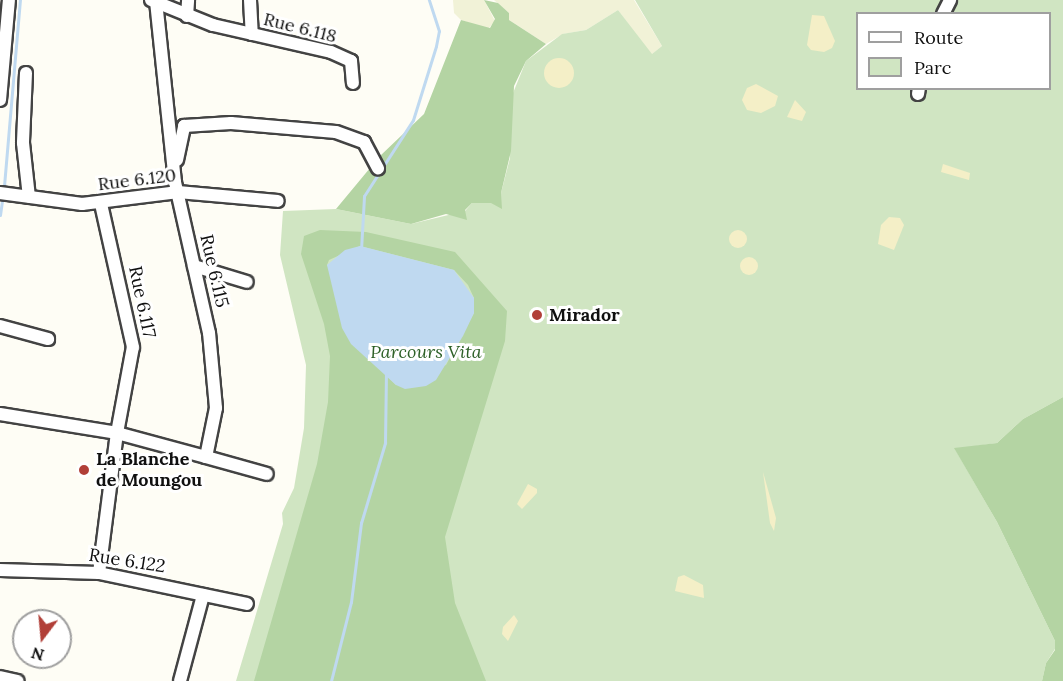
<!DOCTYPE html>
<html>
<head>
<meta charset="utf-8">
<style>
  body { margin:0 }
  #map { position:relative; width:1063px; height:681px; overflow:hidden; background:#fefdf5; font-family:Lora,serif }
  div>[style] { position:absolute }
  .farmland>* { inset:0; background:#f1f2d7 }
  .green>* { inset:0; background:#d0e5c2 }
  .forest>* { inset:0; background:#b4d4a3 }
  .sand>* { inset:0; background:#f4efc7 }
  .round { border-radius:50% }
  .water>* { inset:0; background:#bfd9f0 }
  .stream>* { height:3px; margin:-1.5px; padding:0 1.5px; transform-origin:1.5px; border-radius:1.5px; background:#bfd9f0 }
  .roads { filter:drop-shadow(2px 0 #434343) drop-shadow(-2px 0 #434343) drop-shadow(0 2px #434343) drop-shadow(0 -2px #434343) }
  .minor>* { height:12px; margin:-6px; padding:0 6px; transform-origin:6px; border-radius:6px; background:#fff }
  .dots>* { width:16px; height:16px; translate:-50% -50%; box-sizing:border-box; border:3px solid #fff; border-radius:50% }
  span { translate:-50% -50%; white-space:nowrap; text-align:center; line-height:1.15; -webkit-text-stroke:6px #fff; paint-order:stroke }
  .street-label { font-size:18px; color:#101010 }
  .poi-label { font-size:18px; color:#101010; font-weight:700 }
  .left { translate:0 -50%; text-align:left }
  .park-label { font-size:18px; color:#2e6128; font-style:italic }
  .legend { position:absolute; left:856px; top:12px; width:195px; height:78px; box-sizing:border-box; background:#fff; border:2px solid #9f9f9f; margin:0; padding:8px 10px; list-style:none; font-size:18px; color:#101010 }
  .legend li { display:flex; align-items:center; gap:12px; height:30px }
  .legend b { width:30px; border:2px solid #9f9f9f }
  .north { position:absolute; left:12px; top:609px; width:60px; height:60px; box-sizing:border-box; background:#fff; border:2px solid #9f9f9f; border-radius:50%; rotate:196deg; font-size:16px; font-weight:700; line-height:24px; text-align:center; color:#101010 }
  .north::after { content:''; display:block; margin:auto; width:21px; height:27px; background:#b13f38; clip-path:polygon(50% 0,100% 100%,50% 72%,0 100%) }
</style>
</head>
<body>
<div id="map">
  <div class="farmland">
    <i style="clip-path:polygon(453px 0,484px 0,495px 21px,488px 29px,461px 20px,454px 13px)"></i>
    <i style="clip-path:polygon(494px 0,634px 0,662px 46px,651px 55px,618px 10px,586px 30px,563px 34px,546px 44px,509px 20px,509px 13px)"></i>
  </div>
  <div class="green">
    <i style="clip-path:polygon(evenodd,635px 0,1063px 0,1063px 397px,1023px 419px,997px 443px,955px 449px,997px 522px,1055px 641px,1055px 649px,1046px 663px,1042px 681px,236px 681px,283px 524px,282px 513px,294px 488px,304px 428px,306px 365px,280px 255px,283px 211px,336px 209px,411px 224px,465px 211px,472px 203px,491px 203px,501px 193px,510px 158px,511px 98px,526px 61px,562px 34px,586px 30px,618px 10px,652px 54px,662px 46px,635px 0,858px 14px,1050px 14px,1050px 88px,858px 88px,858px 14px)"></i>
  </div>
  <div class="forest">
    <i style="clip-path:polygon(484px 0,498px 3px,509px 13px,509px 20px,546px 44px,526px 61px,514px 86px,511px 151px,501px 193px,502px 209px,491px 203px,472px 203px,465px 210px,467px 220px,446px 214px,411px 224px,336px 209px,380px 156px,424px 114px,461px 20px,490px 28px,495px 19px)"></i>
    <i style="clip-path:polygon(evenodd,320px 230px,366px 232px,455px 252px,507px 311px,505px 341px,445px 537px,455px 603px,486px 681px,254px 681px,317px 464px,328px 402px,330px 356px,324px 324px,301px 254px,304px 236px,320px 230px,360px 246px,454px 270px,468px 285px,474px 298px,474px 313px,446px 365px,396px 385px,386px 375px,327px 265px,329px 260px,360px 246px)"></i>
    <i style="clip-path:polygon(1063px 397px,1063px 681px,1042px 681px,1046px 663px,1055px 650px,1055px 641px,997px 522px,954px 448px,997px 443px,1023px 419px)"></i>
  </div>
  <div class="sand">
    <i style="clip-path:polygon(812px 15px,824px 16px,835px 41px,832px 48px,824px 52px,811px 50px,807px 45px)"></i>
    <i class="round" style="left:544px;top:58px;width:30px;height:30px"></i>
    <i style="clip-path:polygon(756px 84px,778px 96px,775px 106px,761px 113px,747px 110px,742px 100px,747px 88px)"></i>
    <i style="clip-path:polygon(795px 100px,806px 112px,802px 121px,787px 117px)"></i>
    <i style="clip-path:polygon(943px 164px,970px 173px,969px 180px,941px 172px)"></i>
    <i style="clip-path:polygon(889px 217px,900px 218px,904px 225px,894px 250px,878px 244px,881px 225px)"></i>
    <i class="round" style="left:729px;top:230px;width:18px;height:18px"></i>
    <i class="round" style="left:740px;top:257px;width:18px;height:18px"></i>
    <i style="clip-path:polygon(763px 472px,776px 518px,774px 531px,770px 523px)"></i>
    <i style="clip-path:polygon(528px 484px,537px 489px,537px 493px,522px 509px,517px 504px)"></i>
    <i style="clip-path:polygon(684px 575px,703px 585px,704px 598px,675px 591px,678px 577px)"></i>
    <i style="clip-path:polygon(514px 615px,518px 621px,508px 641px,502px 634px,503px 627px)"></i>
  </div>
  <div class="water">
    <i style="clip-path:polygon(360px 246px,454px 270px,474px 298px,474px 313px,463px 336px,436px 380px,426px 386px,405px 389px,396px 385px,351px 344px,342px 328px,327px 265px,345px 250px)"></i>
  </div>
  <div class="stream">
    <i style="left:4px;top:186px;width:187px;rotate:-85.1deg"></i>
    <i style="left:0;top:215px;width:14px;rotate:-82deg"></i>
    <i style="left:361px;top:250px;width:54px;rotate:-86.8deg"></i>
    <i style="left:364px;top:196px;width:90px;rotate:-57.2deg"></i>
    <i style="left:413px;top:120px;width:77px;rotate:-72.7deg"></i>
    <i style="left:436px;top:46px;width:15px;rotate:-79deg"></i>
    <i style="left:439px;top:31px;width:33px;rotate:-108deg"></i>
    <i style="left:331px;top:681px;width:81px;rotate:-75.8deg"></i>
    <i style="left:351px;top:602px;width:80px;rotate:-82.8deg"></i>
    <i style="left:361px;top:523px;width:84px;rotate:-73.3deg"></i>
    <i style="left:385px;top:443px;width:72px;rotate:-89.2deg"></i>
  </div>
  <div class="roads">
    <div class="minor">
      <i style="left:151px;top:0;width:67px;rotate:22deg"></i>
      <i style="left:213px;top:25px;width:121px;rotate:12.9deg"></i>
      <i style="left:331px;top:52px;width:22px;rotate:24deg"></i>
      <i style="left:351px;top:61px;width:22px;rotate:85deg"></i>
      <i style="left:250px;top:0;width:34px;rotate:87deg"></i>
      <i style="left:943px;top:14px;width:16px;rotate:-63deg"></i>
      <i style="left:187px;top:16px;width:16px;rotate:-86deg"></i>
      <i style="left:26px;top:73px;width:70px;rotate:92.5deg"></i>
      <i style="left:23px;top:143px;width:54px;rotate:83.7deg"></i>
      <i style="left:918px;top:94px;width:6px;rotate:-81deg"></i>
      <i style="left:0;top:100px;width:100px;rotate:-84.9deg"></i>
      <i style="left:177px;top:160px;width:35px;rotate:-78deg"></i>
      <i style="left:184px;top:126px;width:47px;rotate:-3.7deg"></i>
      <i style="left:231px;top:123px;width:105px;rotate:4.9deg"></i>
      <i style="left:336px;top:132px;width:30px;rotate:20deg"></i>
      <i style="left:364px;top:142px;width:30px;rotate:62deg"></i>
      <i style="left:0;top:193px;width:83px;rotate:7.6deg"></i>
      <i style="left:82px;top:204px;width:97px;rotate:-7.1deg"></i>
      <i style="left:178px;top:192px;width:100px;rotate:5.1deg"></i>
      <i style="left:194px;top:266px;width:55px;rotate:16.8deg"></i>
      <i style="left:0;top:326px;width:50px;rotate:15.2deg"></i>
      <i style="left:0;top:414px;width:119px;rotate:9.2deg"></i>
      <i style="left:117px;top:433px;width:87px;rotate:-79.5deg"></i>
      <i style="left:133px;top:347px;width:147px;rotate:-102.6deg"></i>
      <i style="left:206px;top:457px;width:63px;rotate:15.6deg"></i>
      <i style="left:0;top:570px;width:99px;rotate:1.7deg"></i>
      <i style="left:99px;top:573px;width:151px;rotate:11.8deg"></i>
      <i style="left:99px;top:573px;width:141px;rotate:-82.7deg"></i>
      <i style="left:117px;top:433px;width:92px;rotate:15.1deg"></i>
      <i style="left:206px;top:457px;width:50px;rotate:-78.5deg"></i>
      <i style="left:216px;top:408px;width:75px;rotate:-95.3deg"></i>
      <i style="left:209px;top:333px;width:155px;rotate:-102.7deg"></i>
      <i style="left:175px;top:182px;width:181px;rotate:-96deg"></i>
      <i style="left:0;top:677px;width:18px;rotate:13deg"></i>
      <i style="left:180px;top:681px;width:89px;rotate:-75deg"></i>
    </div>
  </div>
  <div class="dots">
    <i style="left:537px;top:315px;background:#b13f38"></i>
    <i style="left:84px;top:470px;background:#b13f38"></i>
  </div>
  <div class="street-label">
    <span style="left:300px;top:28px;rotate:14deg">Rue 6.118</span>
    <span style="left:137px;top:180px;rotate:-7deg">Rue 6.120</span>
    <span style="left:214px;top:271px;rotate:77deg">Rue 6.115</span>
    <span style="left:142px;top:302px;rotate:78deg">Rue 6.117</span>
    <span style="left:127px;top:561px;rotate:9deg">Rue 6.122</span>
  </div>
  <div class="poi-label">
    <span class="left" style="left:549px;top:315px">Mirador</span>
    <span class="left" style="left:96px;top:470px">La Blanche<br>de Moungou</span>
  </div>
  <div class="park-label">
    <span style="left:426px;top:352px">Parcours Vita</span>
  </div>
  <ul class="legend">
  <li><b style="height:8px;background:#fff"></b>Route</li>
  <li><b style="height:16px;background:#d0e5c2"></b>Parc</li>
  </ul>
  <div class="north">N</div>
</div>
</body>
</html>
